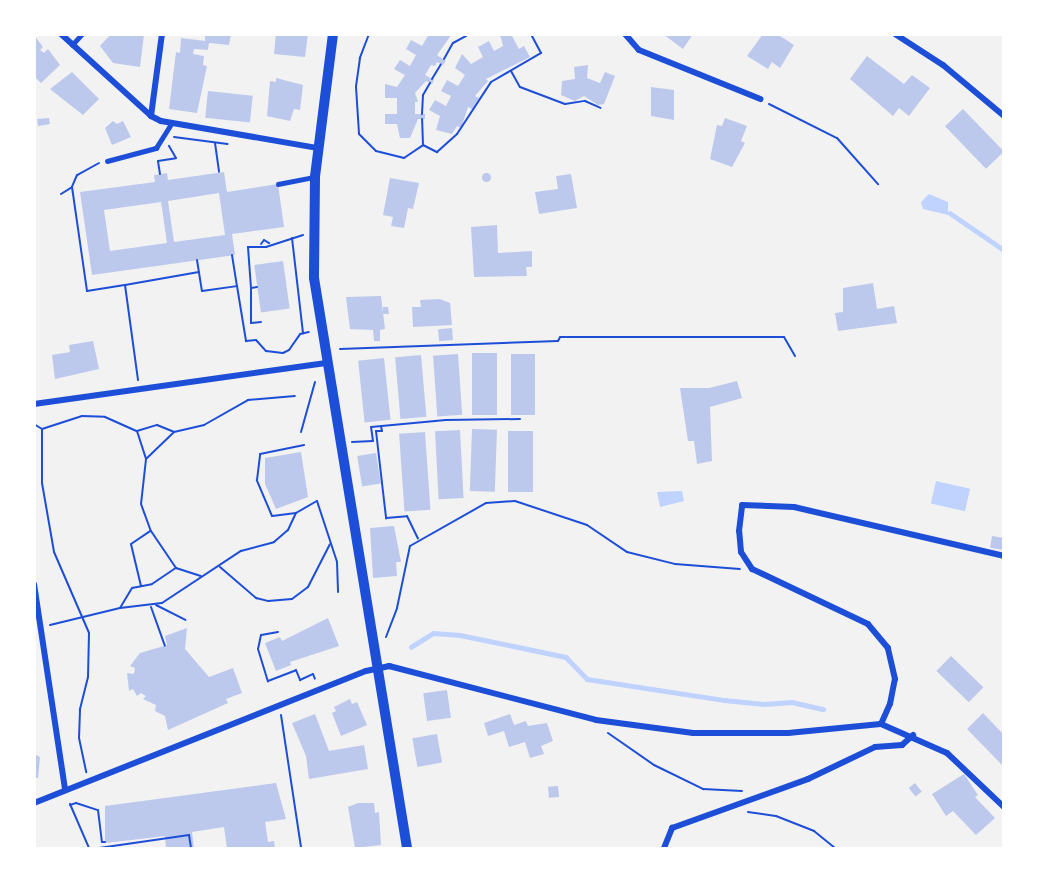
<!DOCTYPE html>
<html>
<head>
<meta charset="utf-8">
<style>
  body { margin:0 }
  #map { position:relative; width:1038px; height:883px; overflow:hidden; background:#f2f2f2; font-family:Bitter,serif }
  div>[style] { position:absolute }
  .water>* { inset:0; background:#bfd3fe; transform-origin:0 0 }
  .stream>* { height:4.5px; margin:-2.25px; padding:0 2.25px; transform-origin:2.25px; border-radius:2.25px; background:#bfd3fe }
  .building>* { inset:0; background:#bdc9ec; transform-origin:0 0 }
  .round { border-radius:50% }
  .path>* { height:2px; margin:-1px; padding:0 1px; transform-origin:1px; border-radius:1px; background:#1d4ed8 }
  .service>* { height:4.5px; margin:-2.25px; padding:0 2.25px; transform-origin:2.25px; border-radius:2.25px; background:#1d4ed8 }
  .minor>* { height:6px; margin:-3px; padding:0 3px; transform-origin:3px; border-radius:3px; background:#1d4ed8 }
  .tertiary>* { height:10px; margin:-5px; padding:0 5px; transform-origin:5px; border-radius:5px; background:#1d4ed8 }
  span { translate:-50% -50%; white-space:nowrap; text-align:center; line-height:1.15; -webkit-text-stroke:6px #fff; paint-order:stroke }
  .frame { position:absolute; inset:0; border:36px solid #fff; pointer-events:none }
</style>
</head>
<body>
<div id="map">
  <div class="water">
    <i style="clip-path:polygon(929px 194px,948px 202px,948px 215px,923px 209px,921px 202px)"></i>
    <i style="left:936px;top:481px;width:35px;height:23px;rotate:13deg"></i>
    <i style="clip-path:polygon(682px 491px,684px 501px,660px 507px,657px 492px)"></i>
  </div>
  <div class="stream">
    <i style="left:950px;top:213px;width:65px;rotate:34.4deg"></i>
    <i style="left:411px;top:647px;width:26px;rotate:-32deg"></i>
    <i style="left:433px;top:633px;width:27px;rotate:4deg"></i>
    <i style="left:460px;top:635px;width:108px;rotate:11.7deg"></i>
    <i style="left:566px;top:657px;width:30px;rotate:46deg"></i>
    <i style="left:587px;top:679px;width:139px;rotate:8.7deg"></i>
    <i style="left:724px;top:700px;width:40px;rotate:5.7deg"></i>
    <i style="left:764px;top:704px;width:28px;rotate:-4deg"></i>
    <i style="left:792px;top:702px;width:32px;rotate:13deg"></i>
  </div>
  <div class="building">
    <i style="clip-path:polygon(111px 34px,144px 34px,140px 67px,113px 63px,100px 46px)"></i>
    <i style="clip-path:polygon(205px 34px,231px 34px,229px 45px,209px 43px,208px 50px,194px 49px,193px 54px,204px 56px,203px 65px,207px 66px,197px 113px,169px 109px,176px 52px,180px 53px,181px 38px,205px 41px)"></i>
    <i style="clip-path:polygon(276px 34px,308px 34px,305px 57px,274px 54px)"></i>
    <i style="clip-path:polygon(429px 34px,452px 34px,437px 55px,446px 61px,443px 65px,437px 62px,435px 66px,431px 65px,425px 75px,434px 80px,432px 84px,426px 81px,415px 93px,418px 102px,415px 102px,415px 114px,425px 114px,425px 119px,418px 119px,410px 138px,400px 138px,397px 124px,385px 124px,385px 114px,397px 114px,397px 98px,385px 98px,385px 84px,397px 87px,405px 75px,394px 69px,400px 60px,410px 66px,416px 55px,406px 49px,411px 40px,422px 46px)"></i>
    <i style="clip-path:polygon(500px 34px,511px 34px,519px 49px,524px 46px,530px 57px,486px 79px,488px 81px,475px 96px,479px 98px,472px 109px,468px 107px,461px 128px,457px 126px,452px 134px,436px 130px,440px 116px,429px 110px,435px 100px,446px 106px,451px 96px,441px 91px,447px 80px,458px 86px,465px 75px,455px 68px,462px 54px,471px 64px,483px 57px,478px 47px,489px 41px,494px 51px,503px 46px)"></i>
    <i style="clip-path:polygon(663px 34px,693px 34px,683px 49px)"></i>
    <i style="clip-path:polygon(763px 34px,777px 34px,794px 45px,780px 68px,772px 62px,768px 69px,747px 56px)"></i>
    <i style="clip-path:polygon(34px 35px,43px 47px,40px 50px,44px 53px,48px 49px,60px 65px,41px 83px,34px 76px)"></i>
    <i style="clip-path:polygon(867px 56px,904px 84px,912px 75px,930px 88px,909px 116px,899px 108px,893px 116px,850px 79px)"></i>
    <i style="clip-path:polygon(588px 65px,587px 78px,600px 83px,605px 72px,615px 76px,604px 104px,598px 105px,584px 96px,575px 101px,561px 95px,562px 81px,575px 79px,574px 67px)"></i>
    <i style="clip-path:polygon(72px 72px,99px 99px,83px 115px,50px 89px)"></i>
    <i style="clip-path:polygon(276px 78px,303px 85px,300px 110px,294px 109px,290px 121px,267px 116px,270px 81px,276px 82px)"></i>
    <i style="clip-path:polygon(651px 87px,674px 90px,674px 120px,651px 116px)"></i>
    <i style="left:208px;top:91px;width:45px;height:27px;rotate:6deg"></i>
    <i style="left:963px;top:109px;width:59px;height:25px;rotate:46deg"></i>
    <i style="clip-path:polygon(49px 118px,50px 124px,38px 126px,37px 119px)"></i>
    <i style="clip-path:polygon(725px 118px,747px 126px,741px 141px,745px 143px,732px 167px,710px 159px,717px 125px,722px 126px)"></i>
    <i style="clip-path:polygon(113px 121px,117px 124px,123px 121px,131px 137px,112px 145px,105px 128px)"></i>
    <i style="clip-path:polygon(evenodd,224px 172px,227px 192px,278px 184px,284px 227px,232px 234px,235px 255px,92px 275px,80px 192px,155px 182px,154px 175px,167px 173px,168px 180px,224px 172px,219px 193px,225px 235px,174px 242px,168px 201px,219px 193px,224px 172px,161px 202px,167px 243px,110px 251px,104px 210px,161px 202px)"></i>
    <i class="round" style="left:481.5px;top:172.5px;width:9px;height:9px"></i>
    <i style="clip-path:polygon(571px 174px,577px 208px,539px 214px,535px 192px,558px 189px,556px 176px)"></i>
    <i style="clip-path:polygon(390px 178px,419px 183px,413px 209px,408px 208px,404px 228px,391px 226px,393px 217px,383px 215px)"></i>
    <i style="clip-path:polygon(497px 225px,498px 253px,532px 251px,532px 267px,526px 267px,527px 276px,474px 277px,471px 227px)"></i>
    <i style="left:283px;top:261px;width:48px;height:29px;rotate:82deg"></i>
    <i style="clip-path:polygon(873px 283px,877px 309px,894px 306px,897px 323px,838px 331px,835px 313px,843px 312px,843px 288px)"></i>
    <i style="clip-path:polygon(381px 296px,385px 329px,380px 330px,380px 341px,374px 341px,373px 330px,350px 329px,346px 297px)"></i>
    <i style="clip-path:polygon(440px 299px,450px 303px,452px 325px,413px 327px,412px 307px,421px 307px,420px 300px)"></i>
    <i style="clip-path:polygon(383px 307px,388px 307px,389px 314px,383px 314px)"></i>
    <i style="left:452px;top:328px;width:12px;height:14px;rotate:85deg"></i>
    <i style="clip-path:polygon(93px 341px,99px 369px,55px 379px,52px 355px,70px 352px,69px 345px)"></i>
    <i style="left:472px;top:353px;width:25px;height:62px"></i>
    <i style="left:458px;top:354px;width:61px;height:25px;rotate:86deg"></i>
    <i style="left:511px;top:354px;width:24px;height:61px"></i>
    <i style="left:421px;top:355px;width:62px;height:26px;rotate:85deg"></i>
    <i style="left:384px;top:358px;width:62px;height:26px;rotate:84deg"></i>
    <i style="clip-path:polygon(737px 381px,742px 398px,710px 407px,712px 461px,697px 464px,694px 441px,688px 441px,680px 388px,709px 388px)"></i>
    <i style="left:472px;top:429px;width:25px;height:62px;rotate:2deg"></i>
    <i style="left:460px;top:430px;width:68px;height:25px;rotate:87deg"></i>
    <i style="left:508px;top:431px;width:25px;height:61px"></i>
    <i style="left:425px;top:432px;width:78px;height:26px;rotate:86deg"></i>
    <i style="clip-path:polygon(301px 452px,308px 497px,276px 509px,265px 484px,265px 458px)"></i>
    <i style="left:376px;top:453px;width:31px;height:19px;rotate:81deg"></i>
    <i style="clip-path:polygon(394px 526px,401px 562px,396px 562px,397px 576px,373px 578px,370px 528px)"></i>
    <i style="left:992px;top:536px;width:12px;height:12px;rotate:9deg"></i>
    <i style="clip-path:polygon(328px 618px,339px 646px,290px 662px,291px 665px,276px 671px,265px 643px,280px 637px,282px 641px)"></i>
    <i style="clip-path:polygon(187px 628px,185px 649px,209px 677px,233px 668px,242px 693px,226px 699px,228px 703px,168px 730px,165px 716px,155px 711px,156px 705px,143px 699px,146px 696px,141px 693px,137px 696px,133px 689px,129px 691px,127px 673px,134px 674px,135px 668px,130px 666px,140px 653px,167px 645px,165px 636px)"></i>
    <i style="left:951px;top:656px;width:45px;height:21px;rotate:44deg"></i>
    <i style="left:447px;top:690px;width:28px;height:24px;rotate:82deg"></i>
    <i style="clip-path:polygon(350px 699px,352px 704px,357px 702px,367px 725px,341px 736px,332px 713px,336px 711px,334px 707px)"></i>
    <i style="clip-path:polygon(983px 713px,1004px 735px,1004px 767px,967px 729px)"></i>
    <i style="clip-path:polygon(315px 714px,329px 751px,364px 745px,368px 769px,309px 779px,306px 756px,292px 723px)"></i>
    <i style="clip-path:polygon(510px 714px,514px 725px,526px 721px,528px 726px,547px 723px,553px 741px,541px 746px,544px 754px,530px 758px,525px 742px,509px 747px,504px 731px,488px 736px,484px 723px)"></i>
    <i style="left:437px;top:734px;width:29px;height:25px;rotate:80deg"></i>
    <i style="clip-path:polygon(34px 754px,40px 757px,38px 778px,34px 778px)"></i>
    <i style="clip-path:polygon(964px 774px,978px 795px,975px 797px,995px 818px,976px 835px,953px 811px,946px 816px,932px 794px)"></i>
    <i style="clip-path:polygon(276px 783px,286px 819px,265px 822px,268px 842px,274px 841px,275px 848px,227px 848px,224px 827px,192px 832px,194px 848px,166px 848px,165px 836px,106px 843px,105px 840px,105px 806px)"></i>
    <i style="left:915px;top:783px;width:11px;height:8px;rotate:52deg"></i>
    <i style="left:558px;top:786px;width:11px;height:10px;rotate:85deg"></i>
    <i style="clip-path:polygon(358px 803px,374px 803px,375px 813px,379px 812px,381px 845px,355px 848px,348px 807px)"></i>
  </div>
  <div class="path">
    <i style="left:369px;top:34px;width:26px;rotate:111deg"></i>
    <i style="left:360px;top:58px;width:29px;rotate:98deg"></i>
    <i style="left:356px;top:87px;width:47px;rotate:86.3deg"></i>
    <i style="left:359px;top:134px;width:24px;rotate:45deg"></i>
    <i style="left:376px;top:151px;width:29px;rotate:14deg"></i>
    <i style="left:404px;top:158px;width:23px;rotate:-34deg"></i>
    <i style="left:423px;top:145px;width:26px;rotate:-92deg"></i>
    <i style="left:444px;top:59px;width:18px;rotate:-61deg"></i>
    <i style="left:453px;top:43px;width:15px;rotate:-28deg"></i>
    <i style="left:511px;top:71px;width:18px;rotate:61deg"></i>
    <i style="left:520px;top:87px;width:48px;rotate:20.7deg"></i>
    <i style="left:565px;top:104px;width:20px;rotate:-9deg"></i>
    <i style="left:585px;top:101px;width:17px;rotate:24deg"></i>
    <i style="left:432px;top:79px;width:17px;rotate:-59deg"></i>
    <i style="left:769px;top:104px;width:76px;rotate:26.6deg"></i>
    <i style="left:837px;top:138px;width:62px;rotate:48.3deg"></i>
    <i style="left:422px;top:114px;width:19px;rotate:-87deg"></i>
    <i style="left:423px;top:95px;width:14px;rotate:-60deg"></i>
    <i style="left:174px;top:137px;width:54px;rotate:7.4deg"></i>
    <i style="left:215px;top:143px;width:29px;rotate:82deg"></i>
    <i style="left:423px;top:145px;width:16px;rotate:27deg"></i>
    <i style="left:437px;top:152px;width:27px;rotate:-42deg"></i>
    <i style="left:457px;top:134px;width:62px;rotate:-56.8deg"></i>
    <i style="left:491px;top:82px;width:58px;rotate:-30.1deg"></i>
    <i style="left:541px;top:53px;width:21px;rotate:-118deg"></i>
    <i style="left:99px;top:163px;width:25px;rotate:151deg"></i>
    <i style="left:77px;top:175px;width:13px;rotate:113deg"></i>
    <i style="left:72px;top:187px;width:105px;rotate:81.8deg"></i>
    <i style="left:87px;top:291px;width:38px;rotate:-9deg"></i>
    <i style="left:125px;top:285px;width:96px;rotate:82.2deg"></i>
    <i style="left:160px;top:174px;width:13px;rotate:-99deg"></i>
    <i style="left:158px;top:161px;width:18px;rotate:-9deg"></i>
    <i style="left:176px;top:158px;width:14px;rotate:-120deg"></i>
    <i style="left:61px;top:194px;width:13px;rotate:-32deg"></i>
    <i style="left:292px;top:238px;width:96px;rotate:83.4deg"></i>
    <i style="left:261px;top:244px;width:5px;rotate:-53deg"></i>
    <i style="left:264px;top:240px;width:6px;rotate:31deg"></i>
    <i style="left:232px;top:255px;width:31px;rotate:81deg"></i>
    <i style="left:197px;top:260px;width:31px;rotate:81deg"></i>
    <i style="left:202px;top:291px;width:35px;rotate:-8deg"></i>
    <i style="left:237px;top:286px;width:56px;rotate:80.7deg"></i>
    <i style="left:246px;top:341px;width:10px;rotate:-6deg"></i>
    <i style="left:256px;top:340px;width:15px;rotate:48deg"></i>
    <i style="left:266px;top:351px;width:17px;rotate:7deg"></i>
    <i style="left:283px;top:353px;width:7px;rotate:-27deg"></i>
    <i style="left:289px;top:350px;width:19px;rotate:-55deg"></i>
    <i style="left:300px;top:334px;width:9px;rotate:-13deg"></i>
    <i style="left:125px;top:285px;width:75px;rotate:-10deg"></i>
    <i style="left:257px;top:287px;width:6px;rotate:171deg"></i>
    <i style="left:251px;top:288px;width:41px;rotate:-94.2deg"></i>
    <i style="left:248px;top:247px;width:18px"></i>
    <i style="left:266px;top:247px;width:39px;rotate:-18deg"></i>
    <i style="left:251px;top:288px;width:35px;rotate:90deg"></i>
    <i style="left:251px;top:323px;width:10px;rotate:-6deg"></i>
    <i style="left:340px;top:349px;width:218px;rotate:-2.1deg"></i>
    <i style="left:558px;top:341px;width:4px;rotate:-63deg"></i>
    <i style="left:560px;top:337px;width:224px"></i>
    <i style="left:784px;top:337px;width:22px;rotate:60deg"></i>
    <i style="left:34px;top:424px;width:9px;rotate:32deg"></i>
    <i style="left:42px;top:429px;width:54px;rotate:90deg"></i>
    <i style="left:42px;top:483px;width:70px;rotate:80.1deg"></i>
    <i style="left:54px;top:552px;width:88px;rotate:66.6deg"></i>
    <i style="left:89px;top:633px;width:44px;rotate:91.3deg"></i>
    <i style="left:88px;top:677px;width:34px;rotate:104deg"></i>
    <i style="left:80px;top:710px;width:28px;rotate:92deg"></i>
    <i style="left:79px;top:738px;width:35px;rotate:78deg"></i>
    <i style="left:381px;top:426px;width:5px;rotate:79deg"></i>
    <i style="left:382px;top:431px;width:6px;rotate:180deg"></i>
    <i style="left:376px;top:431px;width:88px;rotate:83.4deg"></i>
    <i style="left:386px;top:518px;width:21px;rotate:-5deg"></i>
    <i style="left:407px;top:516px;width:25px;rotate:64deg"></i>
    <i style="left:42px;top:429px;width:42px;rotate:-18deg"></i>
    <i style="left:82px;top:416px;width:23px;rotate:2deg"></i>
    <i style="left:105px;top:417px;width:35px;rotate:24deg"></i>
    <i style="left:137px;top:431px;width:21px;rotate:-17deg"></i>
    <i style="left:157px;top:425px;width:18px;rotate:22deg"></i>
    <i style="left:137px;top:431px;width:29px;rotate:72deg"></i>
    <i style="left:146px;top:459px;width:45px;rotate:96.3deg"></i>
    <i style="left:141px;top:504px;width:29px;rotate:70deg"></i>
    <i style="left:151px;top:531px;width:45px;rotate:56deg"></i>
    <i style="left:176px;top:568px;width:26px;rotate:18deg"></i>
    <i style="left:301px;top:432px;width:52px;rotate:-74.4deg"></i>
    <i style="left:352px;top:442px;width:21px;rotate:-3deg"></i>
    <i style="left:373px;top:441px;width:14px;rotate:-98deg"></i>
    <i style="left:371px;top:427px;width:75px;rotate:-5.3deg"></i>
    <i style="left:446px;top:420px;width:74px;rotate:-0.8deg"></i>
    <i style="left:146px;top:459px;width:39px;rotate:-44deg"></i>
    <i style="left:174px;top:432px;width:31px;rotate:-13deg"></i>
    <i style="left:204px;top:425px;width:51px;rotate:-29.6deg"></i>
    <i style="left:248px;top:400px;width:47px;rotate:-4.9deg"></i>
    <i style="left:296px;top:513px;width:24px;rotate:173deg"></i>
    <i style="left:272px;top:516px;width:39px;rotate:-113deg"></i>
    <i style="left:257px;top:480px;width:26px;rotate:-83deg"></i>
    <i style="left:260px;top:454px;width:45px;rotate:-11.6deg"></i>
    <i style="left:220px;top:567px;width:48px;rotate:40.7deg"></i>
    <i style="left:256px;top:598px;width:12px;rotate:14deg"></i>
    <i style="left:268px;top:601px;width:24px;rotate:-5deg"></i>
    <i style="left:292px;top:599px;width:20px;rotate:-37deg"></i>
    <i style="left:308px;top:587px;width:48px;rotate:-62.9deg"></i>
    <i style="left:141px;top:586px;width:43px;rotate:-103.4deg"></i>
    <i style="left:131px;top:544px;width:23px;rotate:-34deg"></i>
    <i style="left:156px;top:605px;width:33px;rotate:27deg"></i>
    <i style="left:151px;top:607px;width:41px;rotate:70.3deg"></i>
    <i style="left:120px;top:608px;width:23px;rotate:-59deg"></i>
    <i style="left:132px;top:588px;width:20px;rotate:-11deg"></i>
    <i style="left:152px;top:584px;width:29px;rotate:-34deg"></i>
    <i style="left:50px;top:625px;width:72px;rotate:-13.7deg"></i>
    <i style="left:120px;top:608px;width:42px;rotate:-6.8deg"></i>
    <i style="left:162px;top:603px;width:95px;rotate:-33.4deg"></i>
    <i style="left:241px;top:551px;width:34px;rotate:-15deg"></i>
    <i style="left:274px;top:542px;width:18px;rotate:-41deg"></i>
    <i style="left:288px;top:530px;width:19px;rotate:-65deg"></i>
    <i style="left:296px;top:513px;width:24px;rotate:-30deg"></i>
    <i style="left:317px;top:501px;width:64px;rotate:71.8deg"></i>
    <i style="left:337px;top:562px;width:30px;rotate:88deg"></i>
    <i style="left:278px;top:632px;width:17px;rotate:170deg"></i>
    <i style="left:261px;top:635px;width:14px;rotate:102deg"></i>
    <i style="left:258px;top:649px;width:34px;rotate:73deg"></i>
    <i style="left:268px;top:681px;width:30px;rotate:-21deg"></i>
    <i style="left:296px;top:670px;width:11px;rotate:68deg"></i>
    <i style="left:300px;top:680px;width:14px;rotate:-25deg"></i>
    <i style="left:313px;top:674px;width:5px;rotate:68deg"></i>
    <i style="left:386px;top:637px;width:31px;rotate:-69deg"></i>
    <i style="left:397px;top:608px;width:63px;rotate:-78.2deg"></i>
    <i style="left:410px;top:546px;width:87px;rotate:-29.5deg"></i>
    <i style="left:486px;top:503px;width:29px;rotate:-4deg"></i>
    <i style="left:515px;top:501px;width:76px;rotate:18.4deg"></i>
    <i style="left:587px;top:525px;width:48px;rotate:34deg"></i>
    <i style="left:627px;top:552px;width:49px;rotate:14deg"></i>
    <i style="left:675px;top:564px;width:65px;rotate:4.4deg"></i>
    <i style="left:281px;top:715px;width:134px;rotate:81.4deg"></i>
    <i style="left:608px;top:733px;width:56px;rotate:34.8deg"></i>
    <i style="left:654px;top:765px;width:55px;rotate:26.1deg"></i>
    <i style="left:703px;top:789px;width:39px;rotate:3deg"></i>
    <i style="left:70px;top:804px;width:48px;rotate:66.6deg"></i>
    <i style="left:70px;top:805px;width:6px;rotate:-18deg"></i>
    <i style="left:76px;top:803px;width:23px;rotate:18deg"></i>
    <i style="left:98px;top:810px;width:32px;rotate:83deg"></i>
    <i style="left:102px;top:842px;width:3px"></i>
    <i style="left:748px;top:812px;width:28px;rotate:8deg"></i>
    <i style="left:776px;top:816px;width:41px;rotate:21.5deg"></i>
    <i style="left:814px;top:831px;width:27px;rotate:39deg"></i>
    <i style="left:99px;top:848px;width:91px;rotate:-8.2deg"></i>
    <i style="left:189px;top:835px;width:13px;rotate:81deg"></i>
  </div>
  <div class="service">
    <i style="left:72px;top:45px;width:15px;rotate:-48deg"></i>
    <i style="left:107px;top:161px;width:51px;rotate:-14.9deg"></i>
    <i style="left:156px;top:148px;width:28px;rotate:-58deg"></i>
    <i style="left:278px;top:184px;width:38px;rotate:-11deg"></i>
  </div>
  <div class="minor">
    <i style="left:61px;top:34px;width:122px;rotate:42.3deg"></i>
    <i style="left:151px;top:116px;width:11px;rotate:27deg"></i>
    <i style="left:161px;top:121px;width:158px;rotate:9.8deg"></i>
    <i style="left:625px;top:34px;width:21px;rotate:49deg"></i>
    <i style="left:639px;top:50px;width:131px;rotate:22deg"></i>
    <i style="left:895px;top:34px;width:57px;rotate:32.9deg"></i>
    <i style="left:943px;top:65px;width:80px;rotate:39.9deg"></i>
    <i style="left:151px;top:116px;width:83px;rotate:-82.4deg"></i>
    <i style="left:34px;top:404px;width:295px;rotate:-8deg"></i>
    <i style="left:34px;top:584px;width:208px;rotate:81.4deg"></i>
    <i style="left:881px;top:724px;width:22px;rotate:-66deg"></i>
    <i style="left:890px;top:704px;width:25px;rotate:-79deg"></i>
    <i style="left:895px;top:679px;width:32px;rotate:-103deg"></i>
    <i style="left:888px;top:648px;width:31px;rotate:-130deg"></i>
    <i style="left:868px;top:624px;width:128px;rotate:-154.6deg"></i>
    <i style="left:752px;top:569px;width:20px;rotate:-123deg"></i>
    <i style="left:741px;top:552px;width:21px;rotate:-95deg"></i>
    <i style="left:739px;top:531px;width:26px;rotate:-83deg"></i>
    <i style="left:742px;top:505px;width:52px;rotate:2.2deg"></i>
    <i style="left:794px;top:507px;width:216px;rotate:13.1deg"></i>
    <i style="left:34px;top:803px;width:357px;rotate:-21.7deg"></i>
    <i style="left:366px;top:671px;width:24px;rotate:-12deg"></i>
    <i style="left:389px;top:666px;width:214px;rotate:14.6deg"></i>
    <i style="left:596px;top:720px;width:98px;rotate:7.6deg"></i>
    <i style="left:693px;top:733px;width:95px"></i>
    <i style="left:788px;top:733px;width:93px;rotate:-5.5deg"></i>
    <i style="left:881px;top:724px;width:72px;rotate:23.7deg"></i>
    <i style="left:947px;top:753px;width:79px;rotate:43.5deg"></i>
    <i style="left:664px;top:848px;width:22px;rotate:-68deg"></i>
    <i style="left:672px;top:828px;width:145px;rotate:-19.8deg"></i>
    <i style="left:808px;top:779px;width:74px;rotate:-25.5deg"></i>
    <i style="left:875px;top:747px;width:27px;rotate:-4deg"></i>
    <i style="left:902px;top:745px;width:15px;rotate:-42deg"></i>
  </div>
  <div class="tertiary">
    <i style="left:333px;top:34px;width:144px;rotate:97.2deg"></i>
    <i style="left:315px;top:177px;width:101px;rotate:90.6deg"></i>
    <i style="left:314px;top:278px;width:578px;rotate:80.73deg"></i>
  </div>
  <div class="frame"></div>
</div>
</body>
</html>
